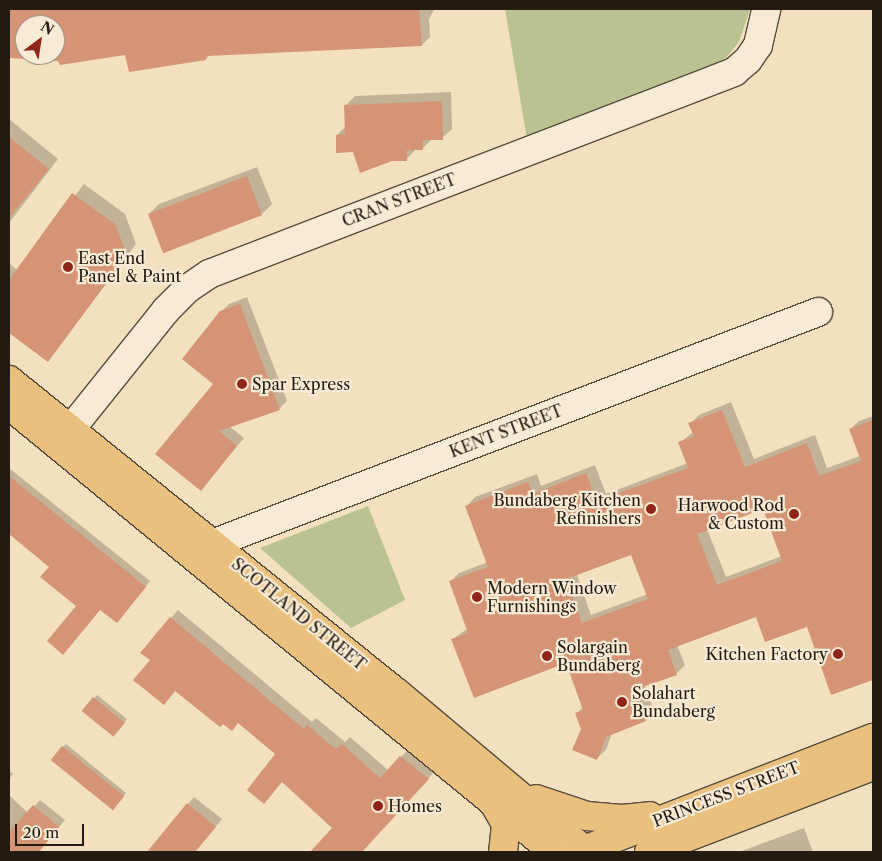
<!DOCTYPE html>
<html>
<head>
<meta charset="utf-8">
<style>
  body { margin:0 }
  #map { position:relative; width:882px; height:861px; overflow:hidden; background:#f3e0be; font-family:"Libre Caslon Text",serif }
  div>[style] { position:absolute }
  .green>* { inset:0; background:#bac291 }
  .shadow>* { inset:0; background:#0003 }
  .building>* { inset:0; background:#d49475; transform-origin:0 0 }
  .roads { filter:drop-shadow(1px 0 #574c3c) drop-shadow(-1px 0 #574c3c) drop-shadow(0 1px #574c3c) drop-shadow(0 -1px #574c3c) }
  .minor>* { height:28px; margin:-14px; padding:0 14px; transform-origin:14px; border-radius:14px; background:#f7ebd5 }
  .major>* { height:28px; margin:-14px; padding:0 14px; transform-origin:14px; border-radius:14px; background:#eac07f }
  .dots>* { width:14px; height:14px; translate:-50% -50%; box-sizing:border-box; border:2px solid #f7ebd5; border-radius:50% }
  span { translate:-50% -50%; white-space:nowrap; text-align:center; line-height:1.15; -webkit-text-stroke:4.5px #f7ebd5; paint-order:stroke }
  .street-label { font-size:16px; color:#231a11 }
  .poi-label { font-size:16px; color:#231a11 }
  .left { translate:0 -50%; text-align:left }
  .right { translate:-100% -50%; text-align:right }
  .frame { position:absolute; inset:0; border:10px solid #231a11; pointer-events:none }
  .north { position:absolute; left:15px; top:15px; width:50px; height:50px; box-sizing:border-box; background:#f7ebd5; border:1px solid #a29787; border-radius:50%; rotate:31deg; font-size:14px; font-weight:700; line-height:20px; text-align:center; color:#231a11 }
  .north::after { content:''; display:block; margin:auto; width:18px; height:22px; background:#8f2418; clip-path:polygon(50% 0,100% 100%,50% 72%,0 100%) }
  .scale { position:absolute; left:15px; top:824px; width:69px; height:22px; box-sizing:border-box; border:2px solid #231a11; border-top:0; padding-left:6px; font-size:15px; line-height:18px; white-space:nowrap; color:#231a11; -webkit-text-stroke:4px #f7ebd5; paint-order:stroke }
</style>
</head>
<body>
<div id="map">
  <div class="green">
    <i style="clip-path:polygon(505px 9px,750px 9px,739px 42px,726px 58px,704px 71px,527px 139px)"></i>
    <i style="clip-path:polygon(368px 506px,405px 600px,351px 628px,260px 548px)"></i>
  </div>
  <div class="shadow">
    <i style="clip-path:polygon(evenodd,9px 9px,443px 9px,434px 10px,429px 19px,430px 37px,422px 45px,210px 55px,206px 59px,126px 53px,59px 60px,9px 56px,9px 9px,25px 25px,55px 25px,55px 55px,25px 55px,25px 25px)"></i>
    <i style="clip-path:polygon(451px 92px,452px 129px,442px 138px,432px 139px,423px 148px,416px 149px,407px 159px,354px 151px,337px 135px,346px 126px,345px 106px,355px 96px)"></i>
    <i style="clip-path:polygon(9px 119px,58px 159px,9px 223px)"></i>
    <i style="clip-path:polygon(257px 167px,272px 204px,262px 214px,149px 214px,159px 204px)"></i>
    <i style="clip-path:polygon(84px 184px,125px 214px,136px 244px,48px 361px,9px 331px,9px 263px,17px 270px)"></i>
    <i style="clip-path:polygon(247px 297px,287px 401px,279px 409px,229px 426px,244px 438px,201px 489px,221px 312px,229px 304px)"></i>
    <i style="clip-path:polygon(evenodd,731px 402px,754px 459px,815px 435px,827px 468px,860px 456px,850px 429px,859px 421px,873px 416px,873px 676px,870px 680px,808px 625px,756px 615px,677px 645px,685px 665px,676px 674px,644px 685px,654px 711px,646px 720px,612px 733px,606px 750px,597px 758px,576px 714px,583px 707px,566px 662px,452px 640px,468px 628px,450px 582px,459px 573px,488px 562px,467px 506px,475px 497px,537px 474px,541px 486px,595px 465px,606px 494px,688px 463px,680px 443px,693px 432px,690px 424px,699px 415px,731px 402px,763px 507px,782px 556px,726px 577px,707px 529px,763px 507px,731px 402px,632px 553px,648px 594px,591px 615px,577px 575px,632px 553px)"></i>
    <i style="clip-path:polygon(9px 468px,150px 581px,122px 616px,101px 608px,78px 606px,51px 567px,9px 533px)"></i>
    <i style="clip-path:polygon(178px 610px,312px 722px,316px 718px,345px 742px,350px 737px,388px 770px,409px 749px,436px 770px,361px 852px,311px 852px,334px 828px,282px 781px,277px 754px,239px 722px,176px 690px,164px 703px,152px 660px,171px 618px)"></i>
    <i style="clip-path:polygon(97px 695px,127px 719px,116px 732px,83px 711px)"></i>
    <i style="clip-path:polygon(66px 744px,126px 793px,116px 805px,63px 747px)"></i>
    <i style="clip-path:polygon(9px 771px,13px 774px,9px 779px)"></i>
    <i style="clip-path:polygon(9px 795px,28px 813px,40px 800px,65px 820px,38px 852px,9px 852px)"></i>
    <i style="clip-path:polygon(194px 797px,222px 819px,195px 852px,155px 852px,151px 849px)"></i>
    <i style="clip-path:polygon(804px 828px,813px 852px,739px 852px)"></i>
  </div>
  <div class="building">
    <i style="clip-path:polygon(evenodd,9px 9px,419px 9px,422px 46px,206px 56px,206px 60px,129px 72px,125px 55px,60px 65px,58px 61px,9px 58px,9px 9px,25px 25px,55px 25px,55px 55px,25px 55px,25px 25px)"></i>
    <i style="clip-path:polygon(442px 101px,443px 140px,423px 140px,423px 150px,407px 150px,407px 161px,392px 161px,360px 173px,353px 152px,336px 153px,336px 135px,345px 134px,344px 105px)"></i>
    <i style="clip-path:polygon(9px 137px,49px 169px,9px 218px)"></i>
    <i style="left:247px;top:176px;width:42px;height:106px;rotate:69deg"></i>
    <i style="clip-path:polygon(72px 193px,115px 224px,127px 255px,48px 362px,9px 333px,9px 280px)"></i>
    <i style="clip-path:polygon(240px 304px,280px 410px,219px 431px,237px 446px,201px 491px,155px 454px,213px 384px,182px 359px,220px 311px)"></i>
    <i style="clip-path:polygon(evenodd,722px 410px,745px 467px,807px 443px,819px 476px,861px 461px,849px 429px,873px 420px,873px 680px,831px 695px,807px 627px,765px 642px,756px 617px,668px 650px,677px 675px,634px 690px,646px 721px,606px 737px,597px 760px,572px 750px,581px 729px,575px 713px,583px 710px,566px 663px,474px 698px,451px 639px,468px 633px,449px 581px,488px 567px,465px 506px,528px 482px,533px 494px,586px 473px,597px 501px,688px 468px,678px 442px,694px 436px,688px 423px,722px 410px,763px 509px,782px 561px,717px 585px,697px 534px,763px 509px,722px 410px,631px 555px,648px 599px,582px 623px,566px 579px,631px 555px)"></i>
    <i style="clip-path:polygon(9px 476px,146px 587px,117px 623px,100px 610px,63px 655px,47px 641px,76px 606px,40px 577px,49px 567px,9px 534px)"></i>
    <i style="clip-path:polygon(170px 617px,304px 729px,307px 725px,336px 749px,342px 744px,380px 778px,400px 756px,429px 779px,362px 852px,310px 852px,332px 828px,282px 782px,264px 804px,247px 790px,275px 754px,238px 723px,232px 731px,223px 724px,220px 727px,175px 691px,164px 705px,133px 680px,150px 660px,140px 653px)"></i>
    <i style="left:93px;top:697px;width:41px;height:18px;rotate:39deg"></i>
    <i style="left:62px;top:746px;width:80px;height:18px;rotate:39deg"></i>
    <i style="clip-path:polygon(187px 803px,216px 827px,195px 852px,147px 852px)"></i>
    <i style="clip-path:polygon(33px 805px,59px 827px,39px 852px,9px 852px,9px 832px)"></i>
  </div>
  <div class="roads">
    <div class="minor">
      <i style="left:58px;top:445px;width:173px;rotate:-51.3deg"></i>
      <i style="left:166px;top:310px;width:30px;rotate:-45deg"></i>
      <i style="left:187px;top:289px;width:27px;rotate:-34deg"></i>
      <i style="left:209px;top:274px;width:563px;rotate:-21.04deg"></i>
      <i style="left:734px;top:72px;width:18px;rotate:-41deg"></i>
      <i style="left:748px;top:60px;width:18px;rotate:-56deg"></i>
      <i style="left:758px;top:45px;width:37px;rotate:-77deg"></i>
      <i style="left:199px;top:559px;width:20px;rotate:-49deg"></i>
      <i style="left:212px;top:544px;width:649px;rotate:-20.95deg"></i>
    </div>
    <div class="major">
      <i style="left:9px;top:380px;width:497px;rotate:38.9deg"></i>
      <i style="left:396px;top:692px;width:246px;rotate:40deg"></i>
      <i style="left:584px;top:850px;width:310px;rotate:-21.2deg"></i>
      <i style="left:9px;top:405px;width:705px;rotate:39.36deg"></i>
      <i style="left:536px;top:799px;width:54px;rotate:18.4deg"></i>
      <i style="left:587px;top:816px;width:35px;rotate:5deg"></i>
      <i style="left:622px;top:819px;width:28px;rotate:-6deg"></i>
      <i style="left:495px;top:805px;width:22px;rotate:60deg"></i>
      <i style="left:506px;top:824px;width:28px;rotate:96deg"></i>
      <i style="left:649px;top:852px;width:240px;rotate:-21deg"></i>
    </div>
  </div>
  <div class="dots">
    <i style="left:68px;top:267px;background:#8f2418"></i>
    <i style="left:242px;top:384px;background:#8f2418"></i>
    <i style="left:651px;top:509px;background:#8f2418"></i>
    <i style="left:794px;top:514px;background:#8f2418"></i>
    <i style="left:477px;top:597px;background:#8f2418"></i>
    <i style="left:838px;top:654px;background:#8f2418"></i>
    <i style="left:547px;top:656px;background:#8f2418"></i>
    <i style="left:622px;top:702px;background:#8f2418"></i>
    <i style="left:378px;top:806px;background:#8f2418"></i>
  </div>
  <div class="street-label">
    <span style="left:399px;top:200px;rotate:-21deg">CRAN STREET</span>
    <span style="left:506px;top:431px;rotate:-21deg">KENT STREET</span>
    <span style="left:299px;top:614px;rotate:39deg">SCOTLAND STREET</span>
    <span style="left:726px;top:794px;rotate:-21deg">PRINCESS STREET</span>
  </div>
  <div class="poi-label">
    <span class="left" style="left:78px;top:267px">East End<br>Panel &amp; Paint</span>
    <span class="left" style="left:252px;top:384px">Spar Express</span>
    <span class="right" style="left:641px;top:509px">Bundaberg Kitchen<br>Refinishers</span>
    <span class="right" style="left:784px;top:514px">Harwood Rod<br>&amp; Custom</span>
    <span class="left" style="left:487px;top:597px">Modern Window<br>Furnishings</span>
    <span class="left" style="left:557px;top:656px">Solargain<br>Bundaberg</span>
    <span class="right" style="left:828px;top:654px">Kitchen Factory</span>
    <span class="left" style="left:632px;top:702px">Solahart<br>Bundaberg</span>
    <span class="left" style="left:388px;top:806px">Homes</span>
  </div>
  <div class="frame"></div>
  <div class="north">N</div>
  <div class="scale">20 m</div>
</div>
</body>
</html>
